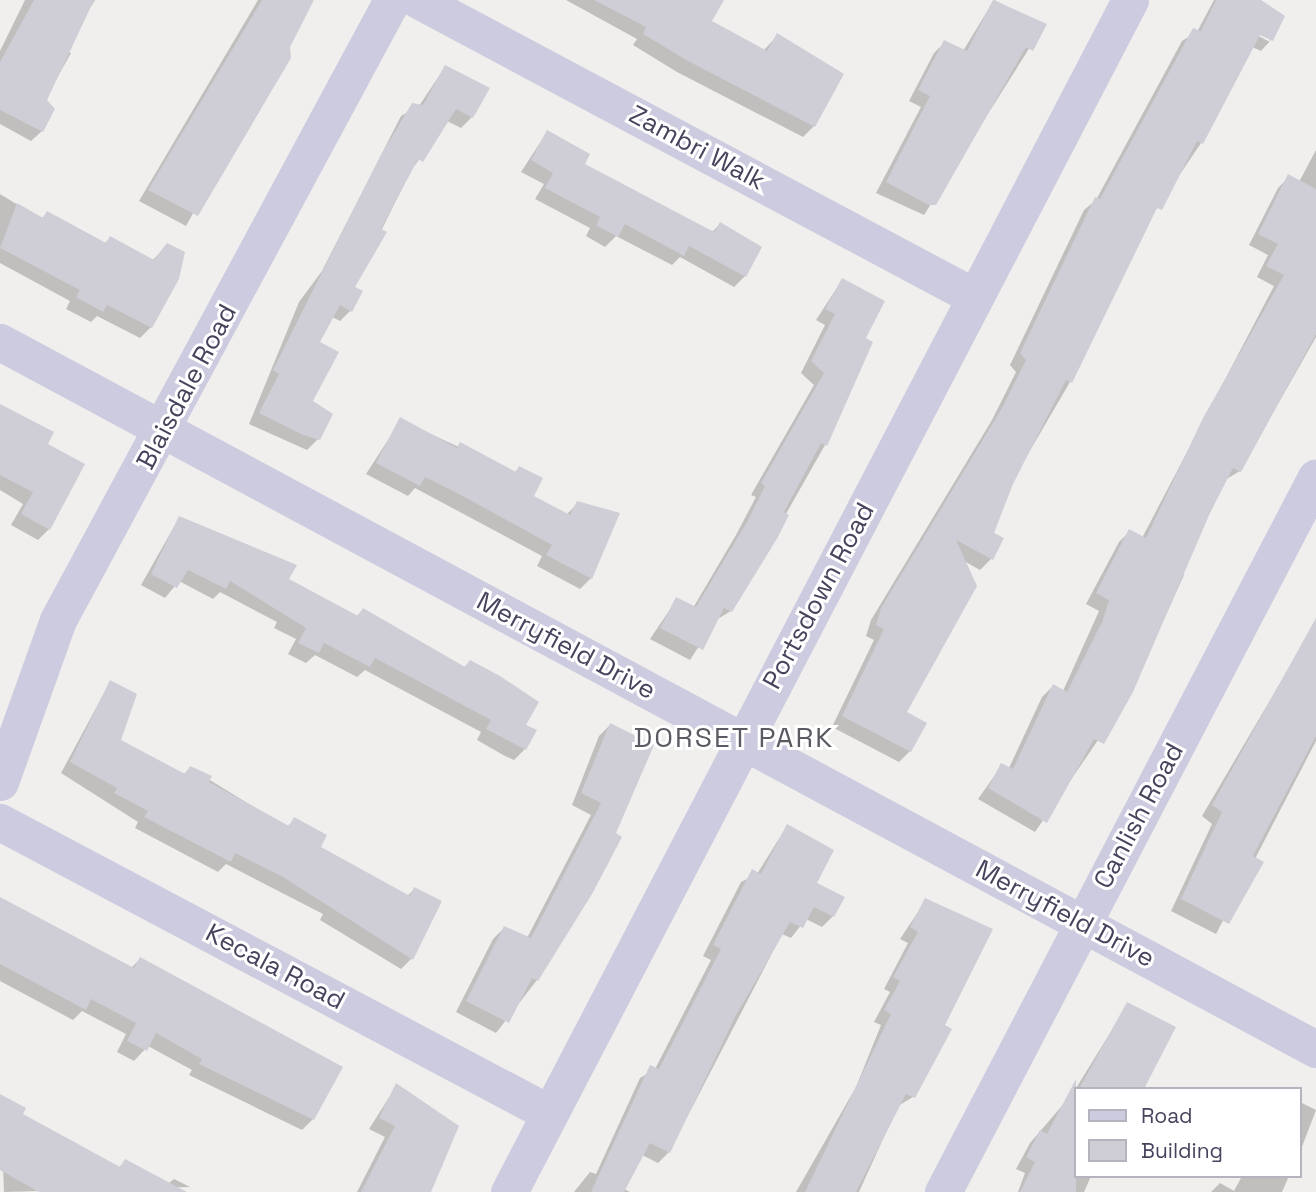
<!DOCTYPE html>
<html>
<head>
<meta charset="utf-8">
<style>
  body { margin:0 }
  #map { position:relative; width:1316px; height:1192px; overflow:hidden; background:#f0efed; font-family:"Space Grotesk",sans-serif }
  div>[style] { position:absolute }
  .shadow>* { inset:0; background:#0003 }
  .building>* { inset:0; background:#cfcdd6 }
  .minor>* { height:37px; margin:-18.5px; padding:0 18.5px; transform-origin:18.5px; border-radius:18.5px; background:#cccbdf }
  span { translate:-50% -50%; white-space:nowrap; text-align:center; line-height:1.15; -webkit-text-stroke:6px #fff; paint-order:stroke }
  .street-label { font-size:26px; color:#46445c }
  .neighbourhood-label { font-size:28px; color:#5b5a63; letter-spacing:2px }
  .legend { position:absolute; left:1074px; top:1087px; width:228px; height:91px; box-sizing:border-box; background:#fff; border:2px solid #b5b4be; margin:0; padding:9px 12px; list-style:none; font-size:21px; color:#46445c }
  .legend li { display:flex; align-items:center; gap:14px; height:35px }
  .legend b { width:35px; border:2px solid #b5b4be }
</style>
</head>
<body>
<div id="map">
  <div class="shadow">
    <i style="clip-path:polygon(25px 0,95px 0,65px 50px,71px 53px,44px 101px,42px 131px,31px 141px,0 124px,0 51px)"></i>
    <i style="clip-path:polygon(258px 0,312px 0,186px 226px,139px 201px)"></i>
    <i style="clip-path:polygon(566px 0,708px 0,710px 22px,763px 51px,778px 35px,814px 126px,803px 137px,677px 72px,633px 45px,637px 39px)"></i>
    <i style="clip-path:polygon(994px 0,1044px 25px,924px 215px,876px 193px,921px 107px,909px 101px,934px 53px,945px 42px,963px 51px)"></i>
    <i style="clip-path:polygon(evenodd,1214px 0,1257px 0,1271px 40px,1261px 51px,1252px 47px,1201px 143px,1149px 220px,1070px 382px,1011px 483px,992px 534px,991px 559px,980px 570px,964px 561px,904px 713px,910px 751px,899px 762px,832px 727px,874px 640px,866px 636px,871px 620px,992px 420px,1016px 372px,1010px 365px,1084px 210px,1096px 200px,1182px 41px,1197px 32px,1214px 0,1251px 32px,1270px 38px,1270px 42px,1251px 32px)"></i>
    <i style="clip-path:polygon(445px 67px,472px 117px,461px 128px,447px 121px,410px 172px,353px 288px,351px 310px,340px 321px,332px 317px,318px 342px,310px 402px,318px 439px,307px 450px,249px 424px,299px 302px,322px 271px,401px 116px,419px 106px)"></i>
    <i style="clip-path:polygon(547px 132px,582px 165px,712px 232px,720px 224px,760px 247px,745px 276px,734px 287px,680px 257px,672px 265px,616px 236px,605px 247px,586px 236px,590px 228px,535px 199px,544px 184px,521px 172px)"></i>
    <i style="clip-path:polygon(1316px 150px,1316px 337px,1240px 471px,1225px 480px,1178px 572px,1184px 575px,1131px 692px,1035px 832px,978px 799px,1002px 765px,1009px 768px,1042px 697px,1053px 686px,1063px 691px,1099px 611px,1086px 604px,1119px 542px,1130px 531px,1142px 538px,1274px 286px,1257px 277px,1268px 255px,1249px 245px,1278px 188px,1289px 177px,1299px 182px)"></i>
    <i style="clip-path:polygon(0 194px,41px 219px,47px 213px,104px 244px,110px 238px,152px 261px,167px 245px,151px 327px,140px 338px,97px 316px,91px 322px,66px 309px,70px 301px,0 263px)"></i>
    <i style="clip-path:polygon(842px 280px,863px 339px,825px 445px,731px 611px,716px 620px,690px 660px,650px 639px,677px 599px,693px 608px,736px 535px,756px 497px,751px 495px,814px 385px,801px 373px,825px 325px,816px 320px)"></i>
    <i style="clip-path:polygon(0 406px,46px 444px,49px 529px,38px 540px,11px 525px,23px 504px,0 490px)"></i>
    <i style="clip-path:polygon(401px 420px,514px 473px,519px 468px,531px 497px,567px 514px,578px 503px,591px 578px,580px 589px,537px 566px,542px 556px,415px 488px,408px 496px,366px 474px)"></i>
    <i style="clip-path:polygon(179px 518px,356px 617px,363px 610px,463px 668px,470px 662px,524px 725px,525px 749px,514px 760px,505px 756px,477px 740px,481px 732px,365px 670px,357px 677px,315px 655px,306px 663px,288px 654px,296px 639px,274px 628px,277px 622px,220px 592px,213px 599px,179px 581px,165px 598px,141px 585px)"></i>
    <i style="clip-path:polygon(1316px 622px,1316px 741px,1216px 934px,1171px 911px,1212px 824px,1202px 816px)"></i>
    <i style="clip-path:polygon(110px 682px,119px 741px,183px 775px,190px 768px,287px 827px,295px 819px,319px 847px,407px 896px,415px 889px,411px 959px,401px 969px,320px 920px,323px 914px,226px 864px,218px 872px,135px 828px,138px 822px,61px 773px)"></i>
    <i style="clip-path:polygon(610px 725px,651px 746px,537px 980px,496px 1033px,456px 1012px,493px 939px,504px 928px,527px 938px,591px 815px,572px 805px,599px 736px)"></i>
    <i style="clip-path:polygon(787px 826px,833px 916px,822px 927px,806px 919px,791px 938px,782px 934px,669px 1152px,658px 1163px,642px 1155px,624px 1189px,630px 1192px,574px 1192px,590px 1172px,596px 1174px,640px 1078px,655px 1069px,711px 960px,703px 956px,741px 882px,757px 874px)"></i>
    <i style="clip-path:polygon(0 900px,131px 968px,140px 959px,313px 1119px,302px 1130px,189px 1075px,192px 1070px,148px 1046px,134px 1061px,117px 1052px,126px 1034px,82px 1011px,73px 1020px,0 981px)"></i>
    <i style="clip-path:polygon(926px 900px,913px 1097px,898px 1106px,859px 1192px,796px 1192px,856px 1087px,881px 1025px,874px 1022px,890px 992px,884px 989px,908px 943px,900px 939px)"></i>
    <i style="clip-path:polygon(1128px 1004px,1144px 1089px,1076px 1089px,1076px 1176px,1091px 1176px,1084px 1192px,1018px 1192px,1025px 1173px,1016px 1169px,1030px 1143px,1073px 1093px)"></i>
    <i style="clip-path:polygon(397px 1085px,443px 1164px,428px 1192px,357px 1192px,385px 1137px,369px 1129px)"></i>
    <i style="clip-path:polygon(0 1096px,20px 1115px,118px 1168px,125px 1162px,168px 1184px,174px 1179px,190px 1187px,4px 1192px)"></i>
    <i style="clip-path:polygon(1300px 1102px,1316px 1110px,1300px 1152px)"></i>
    <i style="clip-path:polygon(1242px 1176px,1289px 1176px,1282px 1192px,1211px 1192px,1220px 1183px,1234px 1191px)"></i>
  </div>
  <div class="building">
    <i style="clip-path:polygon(34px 0,94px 0,47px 100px,55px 109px,43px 132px,0 110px,0 62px)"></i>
    <i style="clip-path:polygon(262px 0,314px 0,290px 47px,291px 58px,198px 216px,148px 190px)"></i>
    <i style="clip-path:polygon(594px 0,724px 0,712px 21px,767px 51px,777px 33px,844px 74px,815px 127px,688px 61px,643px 34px,646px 27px)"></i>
    <i style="clip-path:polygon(993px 0,1047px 24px,1033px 51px,1026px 47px,936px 205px,929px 205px,886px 182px,930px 96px,918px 90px,944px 40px,967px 51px)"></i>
    <i style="clip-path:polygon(1216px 0,1261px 0,1285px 16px,1273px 41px,1260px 35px,1203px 144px,1197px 141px,1162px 210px,1157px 208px,1072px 383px,1066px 380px,1013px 484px,994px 533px,1004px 538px,993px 560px,956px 540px,977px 586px,907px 712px,927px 723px,911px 752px,842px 716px,884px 629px,876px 625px,881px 608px,1002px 408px,1026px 360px,1020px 353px,1095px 197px,1100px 199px,1193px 28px,1201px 31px)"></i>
    <i style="clip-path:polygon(445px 65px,490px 88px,473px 118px,456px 109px,423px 162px,418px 159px,381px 229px,387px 232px,355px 287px,363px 291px,352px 312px,340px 305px,320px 342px,339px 352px,313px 401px,333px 414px,320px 440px,303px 435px,259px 413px,279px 374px,273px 370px,381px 155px,412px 103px,423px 105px)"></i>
    <i style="clip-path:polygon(547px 130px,590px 154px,585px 164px,714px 232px,720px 222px,762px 247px,746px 277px,689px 246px,684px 256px,625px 224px,618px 237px,596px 225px,600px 217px,545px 188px,553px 173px,531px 160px)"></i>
    <i style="clip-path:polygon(1288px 174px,1316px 189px,1316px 334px,1241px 472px,1233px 468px,1210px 513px,1133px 692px,1104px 744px,1094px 739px,1047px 823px,988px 788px,1001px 763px,1013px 769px,1053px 684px,1067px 692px,1103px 620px,1109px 600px,1096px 593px,1129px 529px,1146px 538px,1203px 418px,1284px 275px,1266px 266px,1278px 244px,1258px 234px)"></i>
    <i style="clip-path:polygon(17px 203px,43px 218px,47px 211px,106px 243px,110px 236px,154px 260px,167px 243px,185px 252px,179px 279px,152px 328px,107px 305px,103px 312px,76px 297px,80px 290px,0 248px)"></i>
    <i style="clip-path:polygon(842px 278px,885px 301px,866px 338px,873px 342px,827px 446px,821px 443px,784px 512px,789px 515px,778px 537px,732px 612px,724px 608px,703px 650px,660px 628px,676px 597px,696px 607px,747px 522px,765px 486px,761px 483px,824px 373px,811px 361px,835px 314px,825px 309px)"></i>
    <i style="clip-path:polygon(0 404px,54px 432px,48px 444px,85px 464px,50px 530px,21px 514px,33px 492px,0 475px)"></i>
    <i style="clip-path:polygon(400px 417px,457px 448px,460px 442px,516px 472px,519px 466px,543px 478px,534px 496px,570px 515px,577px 501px,620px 513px,592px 579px,546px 555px,552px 545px,459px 494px,425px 477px,420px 486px,376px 463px)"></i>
    <i style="clip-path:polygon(179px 516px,297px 565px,289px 579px,358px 616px,363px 608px,465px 667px,470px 660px,500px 676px,539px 702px,526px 725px,537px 730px,526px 750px,486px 729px,491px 720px,375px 658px,370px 667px,324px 643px,319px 653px,298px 643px,306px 628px,230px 581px,226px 589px,188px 570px,177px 588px,151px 574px)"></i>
    <i style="clip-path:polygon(1316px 618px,1316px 736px,1253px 856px,1264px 862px,1229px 924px,1181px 899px,1222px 812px,1212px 805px)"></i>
    <i style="clip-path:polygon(110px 680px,137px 694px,121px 740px,185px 774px,190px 766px,212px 776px,209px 782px,289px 826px,294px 817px,327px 835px,321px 847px,410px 896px,414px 887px,442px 901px,413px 960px,283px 877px,235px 853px,231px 862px,144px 817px,148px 811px,114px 793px,117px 788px,70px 762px)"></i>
    <i style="clip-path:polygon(610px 723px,654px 745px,616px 833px,622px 837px,592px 894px,538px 981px,532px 978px,509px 1023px,466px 1001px,504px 926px,531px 938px,601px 803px,581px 793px)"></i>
    <i style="clip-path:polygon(787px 824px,834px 850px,817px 883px,845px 897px,834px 917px,814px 907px,803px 928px,790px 922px,735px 1017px,670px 1153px,650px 1143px,624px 1192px,591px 1192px,650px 1065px,659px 1069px,721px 949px,713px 945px,752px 869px,761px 874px)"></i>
    <i style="clip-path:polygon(0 897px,134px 968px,140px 957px,343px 1067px,314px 1120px,199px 1064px,202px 1059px,156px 1033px,147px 1051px,127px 1041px,136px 1023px,91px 999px,86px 1010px,0 964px)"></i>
    <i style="clip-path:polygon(925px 898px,993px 929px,945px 1025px,952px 1029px,915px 1098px,906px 1094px,856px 1192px,805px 1192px,891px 1014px,884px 1010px,900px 981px,893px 977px,918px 932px,910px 927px)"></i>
    <i style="clip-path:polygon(1127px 1002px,1176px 1027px,1144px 1089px,1079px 1089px)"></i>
    <i style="clip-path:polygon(1076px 1079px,1076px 1192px,1020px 1192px,1035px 1162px,1026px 1157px,1040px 1130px,1047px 1134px)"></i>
    <i style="clip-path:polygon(396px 1083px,459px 1126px,431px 1192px,361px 1192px,395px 1126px,379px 1118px)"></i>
    <i style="clip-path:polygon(0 1094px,26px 1108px,23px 1114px,120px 1167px,125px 1159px,187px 1192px,39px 1192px,0 1170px)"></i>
  </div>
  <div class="minor">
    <i style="left:418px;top:0;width:631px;rotate:28.07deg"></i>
    <i style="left:0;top:342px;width:1494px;rotate:28.25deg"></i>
    <i style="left:0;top:782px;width:172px;rotate:-70.3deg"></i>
    <i style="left:58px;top:620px;width:704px;rotate:-61.69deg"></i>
    <i style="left:0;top:822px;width:621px;rotate:27.93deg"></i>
    <i style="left:509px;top:1192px;width:1344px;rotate:-62.48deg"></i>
    <i style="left:943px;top:1192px;width:806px;rotate:-62.45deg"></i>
  </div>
  <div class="street-label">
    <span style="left:697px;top:148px;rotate:28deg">Zambri Walk</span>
    <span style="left:187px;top:387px;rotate:-62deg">Blaisdale Road</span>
    <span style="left:819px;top:596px;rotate:-62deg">Portsdown Road</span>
    <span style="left:566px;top:646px;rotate:28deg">Merryfield Drive</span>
    <span style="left:1139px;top:816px;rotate:-62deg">Canlish Road</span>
    <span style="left:1065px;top:914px;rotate:28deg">Merryfield Drive</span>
    <span style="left:275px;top:967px;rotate:28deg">Kecala Road</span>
  </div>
  <div class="neighbourhood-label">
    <span style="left:734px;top:737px">DORSET PARK</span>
  </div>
  <ul class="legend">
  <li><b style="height:9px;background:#cccbdf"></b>Road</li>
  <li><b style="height:19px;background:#cfcdd6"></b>Building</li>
  </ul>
</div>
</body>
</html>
